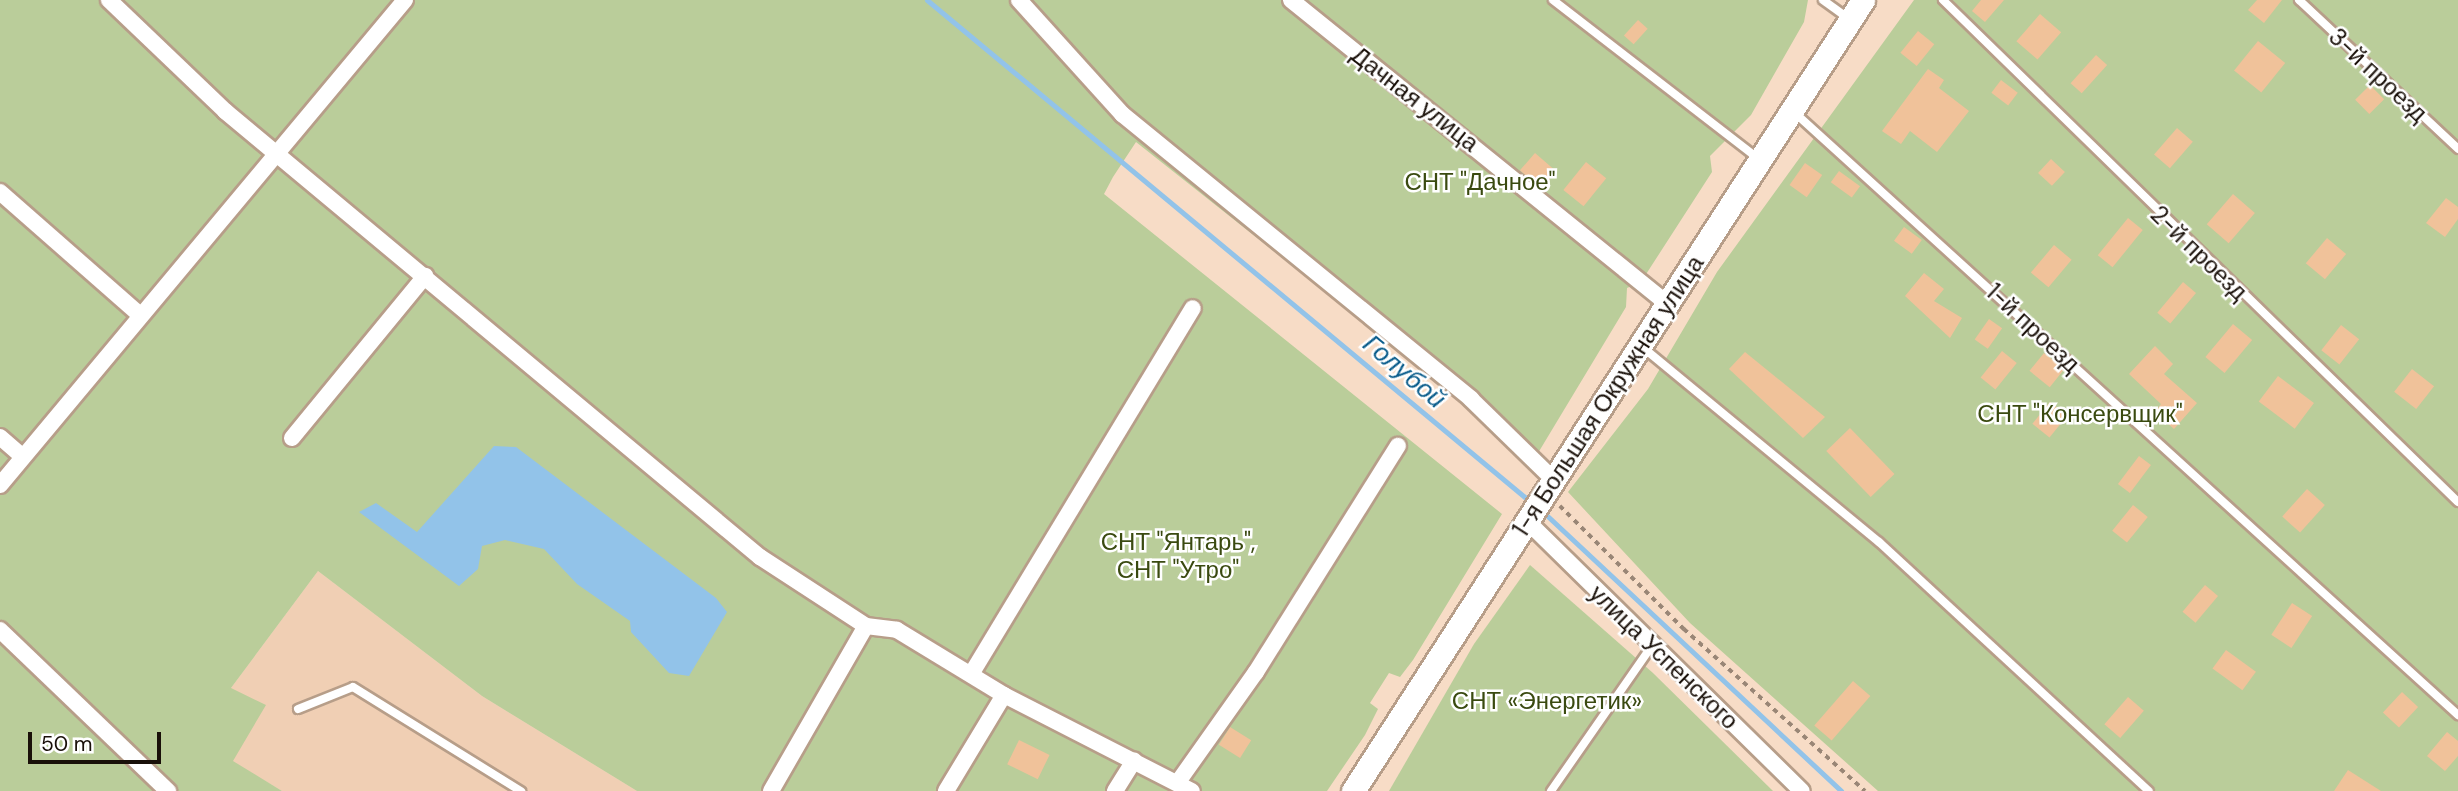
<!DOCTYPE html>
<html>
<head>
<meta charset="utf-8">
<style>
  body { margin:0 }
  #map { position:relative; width:2458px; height:791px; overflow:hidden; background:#f7dcc6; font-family:"DM Sans",sans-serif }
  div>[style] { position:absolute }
  .built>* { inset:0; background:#f0cfb4 }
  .green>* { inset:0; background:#bacd9a }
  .water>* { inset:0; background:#92c3e9 }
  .stream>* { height:5px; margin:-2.5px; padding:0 2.5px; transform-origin:2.5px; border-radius:2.5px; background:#92c3e9 }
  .building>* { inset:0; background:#f0c29a; transform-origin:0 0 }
  .path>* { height:3.5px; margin-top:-1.75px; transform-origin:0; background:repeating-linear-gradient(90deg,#998676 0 5px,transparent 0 10px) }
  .roads { filter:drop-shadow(2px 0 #b79e89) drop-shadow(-2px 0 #b79e89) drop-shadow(0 2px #b79e89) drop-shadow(0 -2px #b79e89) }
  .lane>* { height:8px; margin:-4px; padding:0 4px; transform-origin:4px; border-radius:4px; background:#fff }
  .street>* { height:16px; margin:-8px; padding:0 8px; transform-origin:8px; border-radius:8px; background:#fff }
  .secondary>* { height:23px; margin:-11.5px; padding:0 11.5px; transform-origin:11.5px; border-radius:11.5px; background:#fff }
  span { translate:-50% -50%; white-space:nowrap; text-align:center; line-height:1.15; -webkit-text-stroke:5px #fff; paint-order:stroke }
  .street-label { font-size:24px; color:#191009 }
  .park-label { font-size:24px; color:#3a4a10 }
  .water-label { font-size:26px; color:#0a5c8b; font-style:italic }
  .scale { position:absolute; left:28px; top:732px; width:133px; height:32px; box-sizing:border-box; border:4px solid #191009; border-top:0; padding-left:9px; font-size:21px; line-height:24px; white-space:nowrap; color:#191009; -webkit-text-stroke:5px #fff; paint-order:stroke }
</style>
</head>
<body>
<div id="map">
  <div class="built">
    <i style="clip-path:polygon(318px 571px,482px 696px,637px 791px,282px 791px,232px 761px,231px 688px)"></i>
  </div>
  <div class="green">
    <i style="clip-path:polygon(0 0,1808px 0,1804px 22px,1751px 115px,1710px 156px,1712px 172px,1641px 282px,1627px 288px,1626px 307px,1535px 458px,1136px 142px,1113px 177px,1104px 194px,1502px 514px,1413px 660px,1400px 677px,1389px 673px,1370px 703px,1378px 709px,1365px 735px,1327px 791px,637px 791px,482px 696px,318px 571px,231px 688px,266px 705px,233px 761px,282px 791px,0 791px)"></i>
    <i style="clip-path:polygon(1914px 0,2458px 0,2458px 791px,1878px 791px,1690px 623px,1568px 492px,1648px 389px,1717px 272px)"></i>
    <i style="clip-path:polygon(1530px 565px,1653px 673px,1773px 791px,1389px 791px,1474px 644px)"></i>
  </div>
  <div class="water">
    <i style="clip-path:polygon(494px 446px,516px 447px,716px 598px,727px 612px,689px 676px,669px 673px,631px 632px,630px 621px,577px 584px,544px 549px,505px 540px,482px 546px,478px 569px,459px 586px,359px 512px,376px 503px,417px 532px)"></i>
  </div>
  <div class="stream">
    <i style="left:927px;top:0;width:788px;rotate:39.75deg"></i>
    <i style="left:1541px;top:510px;width:411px;rotate:43.1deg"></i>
  </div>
  <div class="building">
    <i style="clip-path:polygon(1981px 0,2004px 0,1985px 22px,1972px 11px)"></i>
    <i style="clip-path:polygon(2257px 0,2282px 0,2264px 23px,2248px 10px)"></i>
    <i style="left:2040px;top:14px;width:28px;height:36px;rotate:41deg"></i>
    <i style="left:1638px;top:20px;width:13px;height:21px;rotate:42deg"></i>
    <i style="left:1918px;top:31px;width:21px;height:28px;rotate:39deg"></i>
    <i style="left:2258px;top:41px;width:35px;height:38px;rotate:39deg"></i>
    <i style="left:2096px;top:55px;width:15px;height:38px;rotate:42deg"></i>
    <i style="clip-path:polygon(1928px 69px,1944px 80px,1939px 88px,1969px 111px,1937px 152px,1910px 131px,1901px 144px,1882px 131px)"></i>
    <i style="left:2001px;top:80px;width:21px;height:16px;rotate:37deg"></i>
    <i style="left:2370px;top:85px;width:20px;height:21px;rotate:45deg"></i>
    <i style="left:2177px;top:128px;width:21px;height:35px;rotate:41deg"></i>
    <i style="left:1535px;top:153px;width:28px;height:23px;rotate:41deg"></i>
    <i style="left:2051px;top:159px;width:19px;height:19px;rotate:43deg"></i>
    <i style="left:1586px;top:162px;width:26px;height:36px;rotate:39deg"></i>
    <i style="left:1805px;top:163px;width:21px;height:27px;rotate:35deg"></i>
    <i style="left:1839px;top:171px;width:26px;height:14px;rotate:36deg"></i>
    <i style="left:2233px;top:194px;width:29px;height:40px;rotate:41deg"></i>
    <i style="clip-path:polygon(2446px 198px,2458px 207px,2458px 219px,2445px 237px,2426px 223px)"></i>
    <i style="left:2128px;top:218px;width:19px;height:48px;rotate:39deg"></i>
    <i style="left:1904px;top:227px;width:22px;height:17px;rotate:36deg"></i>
    <i style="left:2327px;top:238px;width:25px;height:33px;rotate:40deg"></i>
    <i style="left:2054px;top:245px;width:23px;height:36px;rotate:40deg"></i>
    <i style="clip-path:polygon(1924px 273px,1944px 289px,1934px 301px,1962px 318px,1950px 338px,1905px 296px)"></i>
    <i style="left:2183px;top:282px;width:17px;height:40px;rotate:40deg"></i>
    <i style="left:1989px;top:319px;width:16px;height:25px;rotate:35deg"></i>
    <i style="left:2233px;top:324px;width:25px;height:43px;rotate:40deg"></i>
    <i style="left:2341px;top:325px;width:23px;height:32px;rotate:38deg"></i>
    <i style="clip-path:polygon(2155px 346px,2173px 364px,2164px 374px,2197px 403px,2174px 429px,2155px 412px,2161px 404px,2129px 374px)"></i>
    <i style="left:2002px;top:351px;width:19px;height:34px;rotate:39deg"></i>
    <i style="clip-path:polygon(1745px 352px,1825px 417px,1803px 438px,1729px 369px)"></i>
    <i style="left:2044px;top:353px;width:26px;height:23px;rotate:39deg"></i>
    <i style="left:2412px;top:369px;width:28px;height:29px;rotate:38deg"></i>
    <i style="left:2278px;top:376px;width:45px;height:32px;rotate:37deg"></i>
    <i style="left:2050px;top:402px;width:22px;height:28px;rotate:39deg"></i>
    <i style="left:1850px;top:428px;width:64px;height:33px;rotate:46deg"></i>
    <i style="left:2139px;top:456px;width:15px;height:35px;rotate:37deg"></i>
    <i style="left:2307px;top:489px;width:24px;height:37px;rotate:42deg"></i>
    <i style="left:2133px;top:505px;width:19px;height:33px;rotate:39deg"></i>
    <i style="left:2205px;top:585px;width:17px;height:35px;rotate:40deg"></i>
    <i style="left:2292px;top:603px;width:24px;height:38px;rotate:33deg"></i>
    <i style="left:2226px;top:650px;width:37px;height:23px;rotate:36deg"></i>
    <i style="left:1853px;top:681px;width:23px;height:59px;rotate:41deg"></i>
    <i style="left:2402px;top:692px;width:22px;height:28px;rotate:43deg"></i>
    <i style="left:2128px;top:697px;width:21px;height:36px;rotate:41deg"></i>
    <i style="left:1230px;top:727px;width:25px;height:21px;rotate:32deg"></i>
    <i style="clip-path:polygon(2447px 732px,2458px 741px,2458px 756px,2445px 771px,2427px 756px)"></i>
    <i style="left:1019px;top:740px;width:34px;height:27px;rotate:26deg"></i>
    <i style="clip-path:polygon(2348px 770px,2381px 791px,2334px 791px)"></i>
  </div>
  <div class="path">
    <i style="left:1560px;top:506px;width:175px;rotate:44.8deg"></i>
    <i style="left:1684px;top:629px;width:243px;rotate:41.8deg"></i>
  </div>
  <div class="roads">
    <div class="lane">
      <i style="left:1553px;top:0;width:260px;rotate:37.7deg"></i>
      <i style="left:1823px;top:0;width:31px;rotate:36deg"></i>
      <i style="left:1943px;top:0;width:719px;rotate:44.27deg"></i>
      <i style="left:2299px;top:0;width:218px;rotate:43.1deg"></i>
      <i style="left:1795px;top:113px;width:896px;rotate:42.24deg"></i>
      <i style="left:1641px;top:346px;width:308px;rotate:39.5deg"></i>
      <i style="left:1879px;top:542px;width:367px;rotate:42.7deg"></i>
      <i style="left:298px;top:709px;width:59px;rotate:-21.8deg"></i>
      <i style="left:353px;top:687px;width:198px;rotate:31.8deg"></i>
      <i style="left:1551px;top:791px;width:175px;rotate:-55.2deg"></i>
    </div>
    <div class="street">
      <i style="left:109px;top:0;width:161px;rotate:43.7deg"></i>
      <i style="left:225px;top:111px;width:697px;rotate:39.82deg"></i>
      <i style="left:760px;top:557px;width:126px;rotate:33.1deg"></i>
      <i style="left:866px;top:626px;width:31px;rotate:7deg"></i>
      <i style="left:897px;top:630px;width:125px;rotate:31.3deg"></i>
      <i style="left:1004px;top:695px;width:211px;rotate:27.1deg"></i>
      <i style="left:1019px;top:0;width:154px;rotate:47.9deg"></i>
      <i style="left:1122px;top:114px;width:451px;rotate:39.2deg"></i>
      <i style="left:1471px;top:399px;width:116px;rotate:44.3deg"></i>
      <i style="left:1291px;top:0;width:484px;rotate:38.9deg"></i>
      <i style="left:0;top:192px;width:185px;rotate:41.3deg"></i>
      <i style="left:0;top:437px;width:29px;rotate:41deg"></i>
      <i style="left:292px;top:438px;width:210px;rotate:-50.6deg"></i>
      <i style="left:0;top:485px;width:632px;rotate:-50.14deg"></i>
      <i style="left:1527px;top:521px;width:385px;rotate:44.5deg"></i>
      <i style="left:0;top:630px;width:233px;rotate:43.8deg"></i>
      <i style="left:973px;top:671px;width:424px;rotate:-58.8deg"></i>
      <i style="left:1178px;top:782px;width:135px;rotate:-54.7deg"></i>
      <i style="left:1256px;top:672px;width:267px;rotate:-57.9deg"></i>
      <i style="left:771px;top:791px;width:190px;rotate:-60.1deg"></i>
      <i style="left:946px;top:791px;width:112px;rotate:-58.9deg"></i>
      <i style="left:1115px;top:791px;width:36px;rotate:-58deg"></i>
    </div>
    <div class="secondary">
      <i style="left:1353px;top:791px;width:941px;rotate:-57.19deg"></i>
    </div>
  </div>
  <div class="street-label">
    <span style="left:2378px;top:75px;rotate:43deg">3-й проезд</span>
    <span style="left:1415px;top:99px;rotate:38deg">Дачная улица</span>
    <span style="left:2199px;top:253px;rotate:44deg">2-й проезд</span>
    <span style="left:2033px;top:328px;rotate:43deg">1-й проезд</span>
    <span style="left:1608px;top:396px;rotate:-57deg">1-я Большая Окружная улица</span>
    <span style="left:1664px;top:657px;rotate:44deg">улица Успенского</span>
  </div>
  <div class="park-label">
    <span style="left:1480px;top:182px">СНТ "Дачное"</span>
    <span style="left:2080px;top:414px">СНТ "Консервщик"</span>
    <span style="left:1178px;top:556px">СНТ "Янтарь",<br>СНТ "Утро"</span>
    <span style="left:1547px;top:701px">СНТ «Энергетик»</span>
  </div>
  <div class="water-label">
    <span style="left:1404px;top:372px;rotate:40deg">Голубой</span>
  </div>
  <div class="scale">50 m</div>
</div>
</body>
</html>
